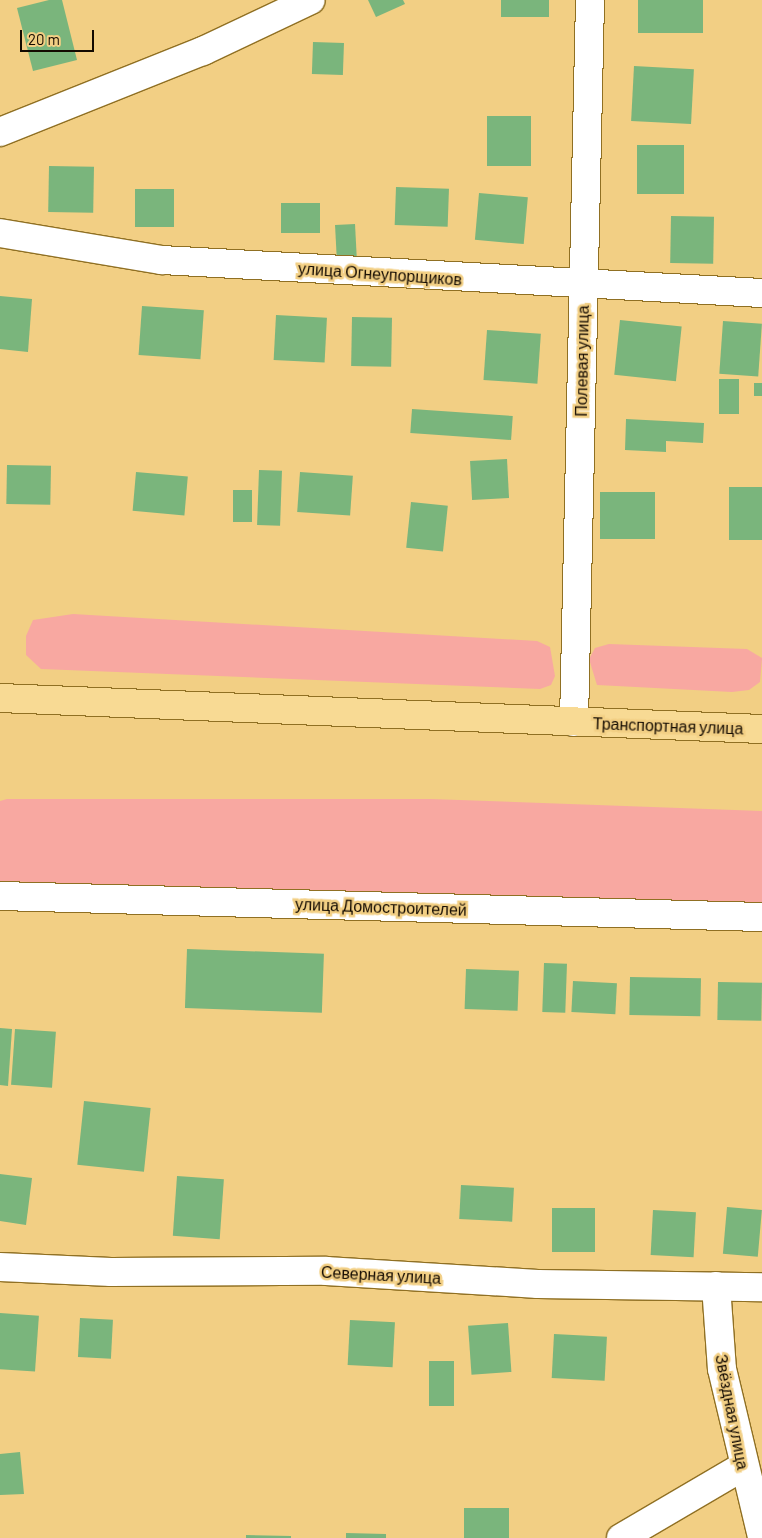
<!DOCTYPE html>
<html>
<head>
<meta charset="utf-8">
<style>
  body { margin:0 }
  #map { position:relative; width:762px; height:1538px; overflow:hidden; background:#f2cf84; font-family:Barlow,sans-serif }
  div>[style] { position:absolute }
  .green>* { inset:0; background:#f8a8a1 }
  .building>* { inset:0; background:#7ab57c; transform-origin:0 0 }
  .roads { filter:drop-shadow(1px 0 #907023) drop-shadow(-1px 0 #907023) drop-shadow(0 1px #907023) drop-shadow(0 -1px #907023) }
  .minor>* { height:28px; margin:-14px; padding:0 14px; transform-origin:14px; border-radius:14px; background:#fff }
  .major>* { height:28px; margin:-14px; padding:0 14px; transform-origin:14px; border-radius:14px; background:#f8da94 }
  span { translate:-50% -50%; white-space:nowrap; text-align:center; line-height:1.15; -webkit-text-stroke:5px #f2cf84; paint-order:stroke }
  .street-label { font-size:16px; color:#130a00 }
  .scale { position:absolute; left:20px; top:30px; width:74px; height:22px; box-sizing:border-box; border:2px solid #130a00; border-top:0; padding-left:6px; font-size:15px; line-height:18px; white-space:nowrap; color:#130a00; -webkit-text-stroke:4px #f2cf84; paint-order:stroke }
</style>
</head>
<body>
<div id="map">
  <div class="green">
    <i style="clip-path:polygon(73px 614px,537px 641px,550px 647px,555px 676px,551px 685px,540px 689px,41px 669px,26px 655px,26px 636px,33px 620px)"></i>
    <i style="clip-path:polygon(609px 644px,747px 649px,762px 658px,760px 682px,749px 690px,732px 692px,597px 685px,589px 659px,595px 648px)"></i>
    <i style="clip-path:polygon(7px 799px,431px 799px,762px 811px,762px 906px,0 881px,0 801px)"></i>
  </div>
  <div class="building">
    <i style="clip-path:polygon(49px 0,62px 0,77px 60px,33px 71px,17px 8px)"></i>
    <i style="clip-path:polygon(368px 0,403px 0,405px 4px,376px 17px)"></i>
    <i style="left:501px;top:0;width:48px;height:17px"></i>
    <i style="left:638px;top:0;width:65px;height:33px"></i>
    <i style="left:313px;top:42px;width:31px;height:32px;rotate:2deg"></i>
    <i style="left:634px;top:66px;width:60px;height:55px;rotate:3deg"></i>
    <i style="left:487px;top:116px;width:44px;height:50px"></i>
    <i style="left:637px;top:145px;width:47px;height:49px"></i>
    <i style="left:49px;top:166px;width:45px;height:46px;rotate:1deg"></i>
    <i style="left:396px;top:187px;width:53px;height:38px;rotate:2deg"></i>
    <i style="left:135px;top:189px;width:39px;height:38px"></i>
    <i style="left:479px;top:193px;width:49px;height:47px;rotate:5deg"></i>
    <i style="left:281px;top:203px;width:39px;height:30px"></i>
    <i style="left:671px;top:216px;width:43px;height:47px;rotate:1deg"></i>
    <i style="left:355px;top:224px;width:38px;height:20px;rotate:87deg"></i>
    <i style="clip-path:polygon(0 296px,32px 299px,28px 352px,0 349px)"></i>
    <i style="left:142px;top:306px;width:62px;height:49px;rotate:4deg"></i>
    <i style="left:276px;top:315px;width:51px;height:45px;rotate:3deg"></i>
    <i style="left:352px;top:317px;width:40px;height:49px;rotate:1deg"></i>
    <i style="left:620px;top:320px;width:62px;height:55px;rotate:6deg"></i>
    <i style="left:723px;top:321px;width:39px;height:53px;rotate:4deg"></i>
    <i style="left:487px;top:330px;width:54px;height:50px;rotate:4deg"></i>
    <i style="left:719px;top:379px;width:20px;height:35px"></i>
    <i style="left:754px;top:383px;width:8px;height:13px"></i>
    <i style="left:412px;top:409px;width:101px;height:24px;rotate:4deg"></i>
    <i style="clip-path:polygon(626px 419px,704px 423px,703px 443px,666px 441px,666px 452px,625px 450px)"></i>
    <i style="left:507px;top:459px;width:39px;height:37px;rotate:87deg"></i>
    <i style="left:7px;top:465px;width:44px;height:39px;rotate:1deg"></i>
    <i style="left:259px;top:470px;width:23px;height:55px;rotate:2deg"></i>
    <i style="left:136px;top:472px;width:52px;height:39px;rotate:5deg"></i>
    <i style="left:300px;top:472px;width:53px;height:40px;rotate:4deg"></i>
    <i style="left:729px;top:487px;width:33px;height:53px"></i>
    <i style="left:233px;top:490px;width:19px;height:32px"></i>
    <i style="left:600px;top:492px;width:55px;height:47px"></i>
    <i style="left:411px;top:502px;width:37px;height:46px;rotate:6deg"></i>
    <i style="left:187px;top:949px;width:137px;height:59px;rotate:2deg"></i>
    <i style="left:544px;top:963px;width:23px;height:49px;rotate:2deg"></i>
    <i style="left:466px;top:969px;width:53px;height:40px;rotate:2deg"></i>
    <i style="left:630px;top:977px;width:71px;height:38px;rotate:1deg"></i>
    <i style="left:573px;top:981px;width:44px;height:31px;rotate:3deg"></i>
    <i style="left:718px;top:982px;width:44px;height:38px;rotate:1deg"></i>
    <i style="clip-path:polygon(0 1028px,12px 1029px,8px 1086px,0 1085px)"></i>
    <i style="left:15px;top:1029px;width:41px;height:56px;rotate:4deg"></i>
    <i style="left:84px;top:1101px;width:67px;height:64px;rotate:6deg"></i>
    <i style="clip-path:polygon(0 1174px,32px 1178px,26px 1225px,0 1221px)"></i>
    <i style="left:177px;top:1176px;width:47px;height:60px;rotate:4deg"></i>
    <i style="left:461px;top:1185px;width:53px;height:34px;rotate:3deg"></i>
    <i style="left:727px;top:1207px;width:35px;height:47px;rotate:5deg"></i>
    <i style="left:552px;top:1208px;width:43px;height:44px"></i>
    <i style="left:653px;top:1210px;width:43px;height:45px;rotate:3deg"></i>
    <i style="left:0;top:1313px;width:39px;height:56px;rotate:4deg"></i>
    <i style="left:80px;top:1318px;width:33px;height:39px;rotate:3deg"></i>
    <i style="left:350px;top:1320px;width:45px;height:45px;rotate:3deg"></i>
    <i style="left:508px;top:1323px;width:49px;height:40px;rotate:86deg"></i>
    <i style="left:554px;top:1334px;width:53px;height:44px;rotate:3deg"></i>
    <i style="left:429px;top:1361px;width:25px;height:45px"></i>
    <i style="clip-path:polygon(20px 1452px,24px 1494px,0 1495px,0 1454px)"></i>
    <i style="left:509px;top:1508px;width:30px;height:45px;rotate:90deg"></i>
    <i style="clip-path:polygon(346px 1533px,386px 1534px,386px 1538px,346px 1538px)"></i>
    <i style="clip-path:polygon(246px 1535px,291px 1536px,291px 1538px,246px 1538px)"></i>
  </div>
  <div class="roads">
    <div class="minor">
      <i style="left:0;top:132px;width:219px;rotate:-21.8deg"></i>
      <i style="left:203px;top:51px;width:119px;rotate:-25.3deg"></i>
      <i style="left:0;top:233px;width:164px;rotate:9.5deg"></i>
      <i style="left:162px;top:260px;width:601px;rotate:3.15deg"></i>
      <i style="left:574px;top:722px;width:722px;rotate:-88.73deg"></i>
      <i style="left:0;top:896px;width:762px;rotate:1.58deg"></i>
      <i style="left:0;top:1267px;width:111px;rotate:2.6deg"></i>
      <i style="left:111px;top:1272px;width:215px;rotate:-0.3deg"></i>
      <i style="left:326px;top:1271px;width:212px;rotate:3.5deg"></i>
      <i style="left:538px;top:1284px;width:224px;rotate:0.8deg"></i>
      <i style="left:716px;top:1286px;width:83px;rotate:85.9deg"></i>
      <i style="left:722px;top:1369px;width:173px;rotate:76.6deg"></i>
      <i style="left:621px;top:1538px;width:140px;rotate:-30.4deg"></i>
    </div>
    <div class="major">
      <i style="left:0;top:698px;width:763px;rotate:2.33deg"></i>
    </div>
  </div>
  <div class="street-label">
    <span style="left:380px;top:274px;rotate:4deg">улица Огнеупорщиков</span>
    <span style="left:582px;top:361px;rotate:-89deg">Полевая улица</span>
    <span style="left:668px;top:726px;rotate:2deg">Транспортная улица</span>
    <span style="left:381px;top:907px;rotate:2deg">улица Домостроителей</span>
    <span style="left:381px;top:1275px;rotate:3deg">Северная улица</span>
    <span style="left:732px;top:1412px;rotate:79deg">Звёздная улица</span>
  </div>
  <div class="scale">20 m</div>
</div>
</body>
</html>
